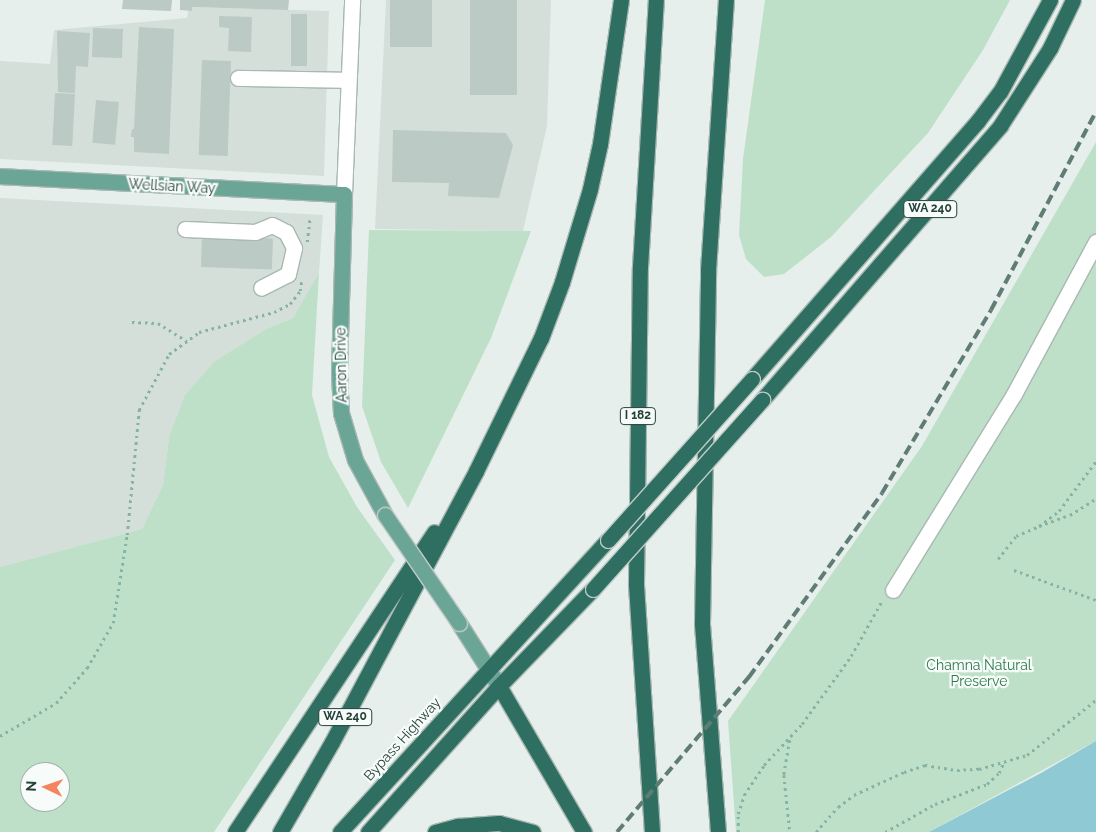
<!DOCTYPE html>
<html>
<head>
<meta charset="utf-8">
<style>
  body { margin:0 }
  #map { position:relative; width:1096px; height:832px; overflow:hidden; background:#e6efeb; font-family:Raleway,sans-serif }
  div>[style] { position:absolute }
  .built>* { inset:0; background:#d4dfda }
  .green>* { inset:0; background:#bfe0c8 }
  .water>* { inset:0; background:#8ec9d4 }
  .building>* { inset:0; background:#bbcac4; transform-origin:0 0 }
  .path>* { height:2.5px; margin-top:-1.25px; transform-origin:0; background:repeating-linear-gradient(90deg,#86b3a5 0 2.5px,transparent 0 6.5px) }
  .roads { filter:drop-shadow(1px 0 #a8b8b2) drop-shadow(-1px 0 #a8b8b2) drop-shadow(0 1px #a8b8b2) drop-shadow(0 -1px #a8b8b2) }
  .minor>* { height:15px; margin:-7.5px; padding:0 7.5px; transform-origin:7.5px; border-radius:7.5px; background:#fff }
  .major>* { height:15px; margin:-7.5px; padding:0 7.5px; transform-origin:7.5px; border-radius:7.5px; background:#6aa596 }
  .highway>* { height:15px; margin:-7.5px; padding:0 7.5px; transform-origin:7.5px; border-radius:7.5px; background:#2f6f62 }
  .rail>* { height:4px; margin-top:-2px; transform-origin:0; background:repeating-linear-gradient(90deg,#5f7d75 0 10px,transparent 0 15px) }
  .bridges { filter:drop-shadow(1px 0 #c2cac8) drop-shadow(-1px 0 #c2cac8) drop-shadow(0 1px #c2cac8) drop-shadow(0 -1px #c2cac8) }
  .major-bridge>* { height:15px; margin:-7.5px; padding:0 7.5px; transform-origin:7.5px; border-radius:7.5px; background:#6aa596 }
  .highway-bridge>* { height:15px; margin:-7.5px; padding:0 7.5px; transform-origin:7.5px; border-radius:7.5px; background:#2f6f62 }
  span { translate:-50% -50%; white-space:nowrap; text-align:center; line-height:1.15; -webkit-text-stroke:4.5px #f7fbf9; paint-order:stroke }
  .shield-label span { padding:1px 4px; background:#f7fbf9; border:1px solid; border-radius:4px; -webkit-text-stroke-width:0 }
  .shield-label { font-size:12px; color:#24423a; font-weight:700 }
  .street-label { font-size:14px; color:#24423a }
  .park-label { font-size:14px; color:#2d7a4b }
  .north { position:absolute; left:20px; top:762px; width:50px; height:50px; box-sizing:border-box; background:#f7fbf9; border:1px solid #a3b1ad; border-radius:50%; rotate:273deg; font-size:14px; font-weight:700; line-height:20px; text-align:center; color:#24423a }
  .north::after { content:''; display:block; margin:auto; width:18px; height:22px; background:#f4845f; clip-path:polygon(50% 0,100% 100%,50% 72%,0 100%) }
</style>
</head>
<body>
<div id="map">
  <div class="built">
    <i style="clip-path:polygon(386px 0,551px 0,547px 126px,523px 231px,375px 229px)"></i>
    <i style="clip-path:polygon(189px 7px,329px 11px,324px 176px,0 159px,0 61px,50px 64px,54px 30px,187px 18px)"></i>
    <i style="clip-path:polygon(0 198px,323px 215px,319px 273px,305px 299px,293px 318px,268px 328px,169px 437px,163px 485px,142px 529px,0 567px)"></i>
  </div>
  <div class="green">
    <i style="clip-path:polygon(765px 0,1010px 0,983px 50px,928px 133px,831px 237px,784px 274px,764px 277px,746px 259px,739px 235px,743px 159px)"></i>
    <i style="clip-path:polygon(1096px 142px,1096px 741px,929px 832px,736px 832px,728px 721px,922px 446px)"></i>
    <i style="clip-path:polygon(369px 230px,531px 231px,491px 338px,408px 508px,381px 462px,362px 406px)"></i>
    <i style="clip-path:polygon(evenodd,319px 273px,312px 395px,329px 457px,357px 507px,395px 560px,214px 832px,0 832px,0 567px,142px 529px,163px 485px,169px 437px,185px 395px,214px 362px,268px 328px,293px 318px,319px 273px,30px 772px,60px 772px,60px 802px,30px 802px,30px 772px)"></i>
  </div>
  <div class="water">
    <i style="clip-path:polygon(1096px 741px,1096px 832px,929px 832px,1041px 773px)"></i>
  </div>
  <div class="building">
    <i style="clip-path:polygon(123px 0,172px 0,171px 11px,122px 9px)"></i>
    <i style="clip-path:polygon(180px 0,289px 0,288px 10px,192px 7px,192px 11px,180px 10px)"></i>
    <i style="left:390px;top:0;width:42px;height:47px"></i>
    <i style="left:470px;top:0;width:47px;height:95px"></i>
    <i style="left:291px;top:14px;width:16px;height:52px"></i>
    <i style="clip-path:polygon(219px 16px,252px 17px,251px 52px,228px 51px,229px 28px,219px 27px)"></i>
    <i style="clip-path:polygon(139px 27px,174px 29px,169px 154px,134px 152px,134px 137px,131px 137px,132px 129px,134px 129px)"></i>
    <i style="left:93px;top:28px;width:30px;height:29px;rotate:2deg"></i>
    <i style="clip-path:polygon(57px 31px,90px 33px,88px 67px,76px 66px,75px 93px,58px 92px)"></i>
    <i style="left:202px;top:60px;width:29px;height:95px;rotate:2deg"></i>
    <i style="left:55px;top:93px;width:20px;height:52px;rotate:3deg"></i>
    <i style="left:96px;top:100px;width:23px;height:43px;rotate:5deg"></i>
    <i style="clip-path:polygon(393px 130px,506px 133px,513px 145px,499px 198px,448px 196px,449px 183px,392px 182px)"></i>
    <i style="left:202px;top:236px;width:71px;height:31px;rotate:2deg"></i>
  </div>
  <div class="path">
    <i style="left:307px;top:242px;width:23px;rotate:-83deg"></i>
    <i style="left:132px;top:322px;width:26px;rotate:2deg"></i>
    <i style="left:158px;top:323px;width:34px;rotate:32deg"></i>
    <i style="left:1039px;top:526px;width:33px;rotate:-20deg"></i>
    <i style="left:1070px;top:515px;width:31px;rotate:-32deg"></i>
    <i style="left:998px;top:559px;width:29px;rotate:-52deg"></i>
    <i style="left:1016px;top:536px;width:25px;rotate:-23deg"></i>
    <i style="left:1039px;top:526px;width:25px;rotate:-37deg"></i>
    <i style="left:1059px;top:511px;width:62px;rotate:-53.5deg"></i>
    <i style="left:1014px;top:570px;width:87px;rotate:20.1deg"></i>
    <i style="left:0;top:736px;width:65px;rotate:-30.5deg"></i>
    <i style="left:56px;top:703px;width:47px;rotate:-48.5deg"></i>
    <i style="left:87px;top:668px;width:52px;rotate:-60deg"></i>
    <i style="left:113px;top:623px;width:89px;rotate:-81deg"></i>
    <i style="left:127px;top:535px;width:126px;rotate:-84.5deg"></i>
    <i style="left:139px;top:410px;width:64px;rotate:-61.8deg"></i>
    <i style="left:169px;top:354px;width:37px;rotate:-36deg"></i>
    <i style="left:199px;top:332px;width:78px;rotate:-14.9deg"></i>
    <i style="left:274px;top:312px;width:18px;rotate:-27deg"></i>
    <i style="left:290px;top:304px;width:16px;rotate:-52deg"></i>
    <i style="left:300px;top:291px;width:12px;rotate:-81deg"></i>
    <i style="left:790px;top:740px;width:36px;rotate:100deg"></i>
    <i style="left:784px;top:775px;width:57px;rotate:84deg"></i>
    <i style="left:738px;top:832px;width:18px;rotate:-90deg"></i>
    <i style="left:738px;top:814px;width:20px;rotate:-72deg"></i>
    <i style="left:744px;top:795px;width:36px;rotate:-56deg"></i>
    <i style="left:764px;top:765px;width:56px;rotate:-47.2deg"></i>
    <i style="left:802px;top:724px;width:84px;rotate:-54.2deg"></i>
    <i style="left:851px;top:656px;width:65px;rotate:-60.7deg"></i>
    <i style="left:816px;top:832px;width:33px;rotate:-49deg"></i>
    <i style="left:838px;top:807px;width:20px;rotate:-37deg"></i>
    <i style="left:854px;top:795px;width:55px;rotate:-24.7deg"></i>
    <i style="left:904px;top:772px;width:22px;rotate:-18deg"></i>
    <i style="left:925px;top:765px;width:32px;rotate:9deg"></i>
    <i style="left:957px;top:770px;width:22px;rotate:-3deg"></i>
    <i style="left:979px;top:769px;width:50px;rotate:-16.3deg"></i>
    <i style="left:1027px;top:755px;width:88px;rotate:-38.6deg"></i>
    <i style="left:885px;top:832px;width:57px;rotate:-29.2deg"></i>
    <i style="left:935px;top:804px;width:56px;rotate:-21deg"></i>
    <i style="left:987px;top:784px;width:16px;rotate:-43deg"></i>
    <i style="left:999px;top:773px;width:10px;rotate:-66deg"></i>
  </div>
  <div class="roads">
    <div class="minor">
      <i style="left:238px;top:78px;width:110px;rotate:1deg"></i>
      <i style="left:344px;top:194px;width:194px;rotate:-87.6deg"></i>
      <i style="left:185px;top:229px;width:70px;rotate:2.5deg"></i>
      <i style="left:255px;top:232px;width:18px;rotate:-22deg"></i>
      <i style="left:272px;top:225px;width:16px;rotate:27deg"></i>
      <i style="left:286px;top:232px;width:18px;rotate:63deg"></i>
      <i style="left:294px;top:248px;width:27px;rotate:103deg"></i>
      <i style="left:288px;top:274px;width:30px;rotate:153deg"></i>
      <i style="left:893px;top:590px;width:230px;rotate:-58.3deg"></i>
      <i style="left:1014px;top:394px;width:173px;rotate:-61.7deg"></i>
    </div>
    <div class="major">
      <i style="left:0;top:176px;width:344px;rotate:3deg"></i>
      <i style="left:344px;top:194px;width:178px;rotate:91.6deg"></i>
      <i style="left:339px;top:372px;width:41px;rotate:87.2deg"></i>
      <i style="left:341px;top:413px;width:49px;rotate:73.4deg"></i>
      <i style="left:355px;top:460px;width:63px;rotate:61.4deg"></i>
      <i style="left:459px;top:623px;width:75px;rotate:57.6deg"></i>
    </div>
    <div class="highway">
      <i style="left:752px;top:379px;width:342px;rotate:-48.8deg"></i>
      <i style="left:977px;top:122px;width:38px;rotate:-53deg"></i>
      <i style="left:1000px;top:92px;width:105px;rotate:-61.5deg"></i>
      <i style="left:762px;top:400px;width:363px;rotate:-49deg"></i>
      <i style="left:1000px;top:126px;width:93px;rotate:-57.3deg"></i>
      <i style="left:1050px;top:48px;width:53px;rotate:-64.4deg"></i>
      <i style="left:499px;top:686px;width:169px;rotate:59.8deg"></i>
      <i style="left:235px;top:832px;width:360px;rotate:-56.4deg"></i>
      <i style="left:280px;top:832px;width:104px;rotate:-60deg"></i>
      <i style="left:332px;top:742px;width:307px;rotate:-62deg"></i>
      <i style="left:476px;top:471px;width:148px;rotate:-64deg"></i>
      <i style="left:541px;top:338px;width:60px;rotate:-69.4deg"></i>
      <i style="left:562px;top:282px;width:97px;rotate:-73.2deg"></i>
      <i style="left:590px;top:189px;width:46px;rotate:-77.5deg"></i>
      <i style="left:600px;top:144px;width:146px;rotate:-81.7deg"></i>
      <i style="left:340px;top:832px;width:396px;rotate:-47.5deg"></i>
      <i style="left:368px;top:832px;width:196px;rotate:-48.1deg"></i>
      <i style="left:499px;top:686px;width:135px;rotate:-45.9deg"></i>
      <i style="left:435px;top:832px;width:24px;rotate:-15deg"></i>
      <i style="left:458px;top:826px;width:41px;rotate:-4.2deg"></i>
      <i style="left:499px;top:823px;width:35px;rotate:15deg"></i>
      <i style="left:652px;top:832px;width:249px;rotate:-93.7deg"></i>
      <i style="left:636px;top:584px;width:317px;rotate:-89.3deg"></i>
      <i style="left:640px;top:267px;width:267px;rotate:-86.6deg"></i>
      <i style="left:718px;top:832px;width:210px;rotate:-94.4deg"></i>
      <i style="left:702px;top:623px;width:353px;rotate:-89deg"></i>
      <i style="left:708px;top:270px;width:271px;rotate:-86.2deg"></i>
    </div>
  </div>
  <div class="rail">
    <i style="left:617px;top:832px;width:204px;rotate:-49.6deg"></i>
    <i style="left:749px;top:677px;width:227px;rotate:-54.1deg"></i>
    <i style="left:882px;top:493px;width:213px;rotate:-59.2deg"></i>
    <i style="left:991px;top:310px;width:224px;rotate:-62.1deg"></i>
  </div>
  <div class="bridges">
    <div class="major-bridge">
      <i style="left:385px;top:515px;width:131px;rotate:55.6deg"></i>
    </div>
    <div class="highway-bridge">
      <i style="left:608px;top:540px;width:216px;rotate:-48.2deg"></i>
      <i style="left:593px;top:589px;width:254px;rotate:-48.2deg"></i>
    </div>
  </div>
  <div class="shield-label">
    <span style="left:930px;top:209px">WA 240</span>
    <span style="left:638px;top:416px">I 182</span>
    <span style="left:345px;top:717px">WA 240</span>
  </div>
  <div class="street-label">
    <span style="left:172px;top:186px;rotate:3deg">Wellsian Way</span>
    <span style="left:341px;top:365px;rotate:-91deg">Aaron Drive</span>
    <span style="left:402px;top:739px;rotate:-48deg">Bypass Highway</span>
  </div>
  <div class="park-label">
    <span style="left:979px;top:673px">Chamna Natural<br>Preserve</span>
  </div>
  <div class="north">N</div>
</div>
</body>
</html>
